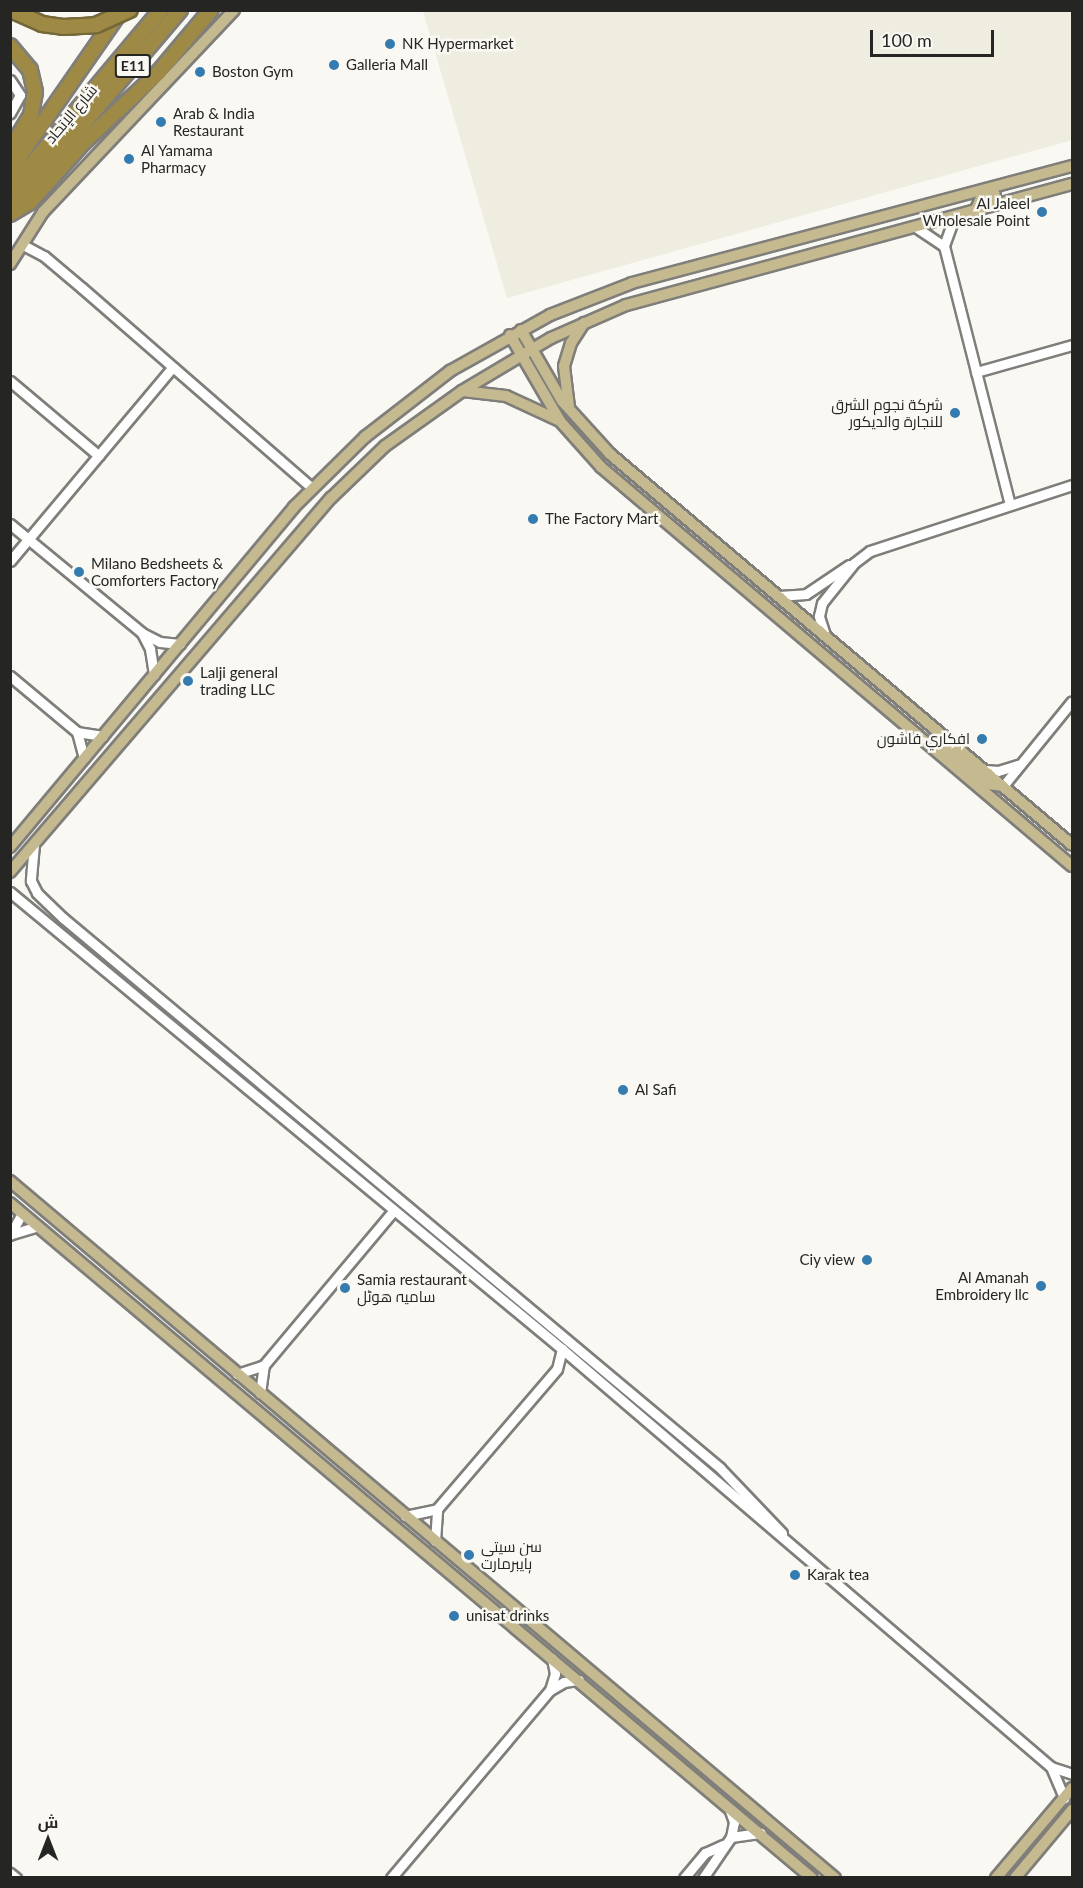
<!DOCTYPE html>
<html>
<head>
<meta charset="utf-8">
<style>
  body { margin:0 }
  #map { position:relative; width:1083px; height:1888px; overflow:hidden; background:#f9f8f3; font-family:Lato,Cairo,sans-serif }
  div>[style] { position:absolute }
  .built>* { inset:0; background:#efece0 }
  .roads { filter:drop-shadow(2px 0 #7f7e7a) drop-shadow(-2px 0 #7f7e7a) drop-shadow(0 2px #7f7e7a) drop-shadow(0 -2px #7f7e7a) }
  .minor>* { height:9px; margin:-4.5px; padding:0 4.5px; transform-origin:4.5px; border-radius:4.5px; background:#fff }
  .major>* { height:10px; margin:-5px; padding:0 5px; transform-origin:5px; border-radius:5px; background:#c5b98f }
  .highway>* { height:14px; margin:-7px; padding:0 7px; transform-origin:7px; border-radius:7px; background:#9e8a44 }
  .bridges { filter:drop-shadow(2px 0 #746738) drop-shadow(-2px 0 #746738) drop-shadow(0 2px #746738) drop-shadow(0 -2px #746738) }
  .highway-bridge>* { height:14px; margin:-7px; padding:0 7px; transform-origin:7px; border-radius:7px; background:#9e8a44 }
  .dots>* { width:16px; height:16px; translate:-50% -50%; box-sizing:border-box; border:3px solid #f9f8f3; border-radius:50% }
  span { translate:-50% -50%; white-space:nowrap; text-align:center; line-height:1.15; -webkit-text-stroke:5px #f9f8f3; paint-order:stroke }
  .shield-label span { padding:2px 4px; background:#f9f8f3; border:2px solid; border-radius:4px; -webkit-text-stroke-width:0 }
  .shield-label { font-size:14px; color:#252523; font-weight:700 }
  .poi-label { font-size:15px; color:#252523 }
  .left { translate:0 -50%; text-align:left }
  .right { translate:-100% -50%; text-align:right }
  .street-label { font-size:15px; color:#252523 }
  .frame { position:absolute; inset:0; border:12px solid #252523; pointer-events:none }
  .north { position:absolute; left:18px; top:1810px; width:60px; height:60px; -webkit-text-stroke:4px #f9f8f3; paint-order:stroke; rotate:0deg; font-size:16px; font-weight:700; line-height:24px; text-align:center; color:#252523 }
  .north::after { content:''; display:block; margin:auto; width:21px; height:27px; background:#252523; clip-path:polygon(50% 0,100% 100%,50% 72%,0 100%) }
  .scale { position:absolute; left:870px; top:30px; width:124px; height:27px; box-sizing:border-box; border:3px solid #252523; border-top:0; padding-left:8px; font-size:18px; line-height:21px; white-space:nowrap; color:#252523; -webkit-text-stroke:4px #f9f8f3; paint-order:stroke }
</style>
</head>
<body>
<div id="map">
  <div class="built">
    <i style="clip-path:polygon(423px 11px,1072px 11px,1072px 140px,507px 298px)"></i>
  </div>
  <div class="roads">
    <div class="minor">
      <i style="left:10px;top:80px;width:18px;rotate:56deg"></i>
      <i style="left:20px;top:95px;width:21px;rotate:119deg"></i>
      <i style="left:954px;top:218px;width:30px;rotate:110deg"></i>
      <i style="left:944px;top:246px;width:266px;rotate:75.7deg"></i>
      <i style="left:917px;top:228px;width:32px;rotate:34deg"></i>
      <i style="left:25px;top:246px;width:21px;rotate:28deg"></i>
      <i style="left:44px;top:256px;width:50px;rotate:40.1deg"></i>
      <i style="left:82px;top:288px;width:305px;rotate:41deg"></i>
      <i style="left:976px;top:372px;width:100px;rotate:-15.7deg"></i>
      <i style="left:10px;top:381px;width:116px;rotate:40.1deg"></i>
      <i style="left:10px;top:524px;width:171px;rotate:39.5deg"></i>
      <i style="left:142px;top:633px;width:20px;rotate:27deg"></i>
      <i style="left:160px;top:642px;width:20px;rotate:6deg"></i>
      <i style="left:10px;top:561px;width:253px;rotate:-50deg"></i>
      <i style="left:779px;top:596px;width:27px;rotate:-4deg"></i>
      <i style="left:806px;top:594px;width:52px;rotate:-34deg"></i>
      <i style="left:142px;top:633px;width:18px;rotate:63deg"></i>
      <i style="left:150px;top:649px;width:26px;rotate:81deg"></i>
      <i style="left:825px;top:635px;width:20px;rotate:-108deg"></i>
      <i style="left:819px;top:616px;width:13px;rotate:-77deg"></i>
      <i style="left:822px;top:603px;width:51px;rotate:-51.3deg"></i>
      <i style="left:854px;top:563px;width:20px;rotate:-37deg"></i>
      <i style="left:870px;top:551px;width:213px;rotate:-18.1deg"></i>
      <i style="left:10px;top:676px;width:87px;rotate:39.9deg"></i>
      <i style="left:77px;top:732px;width:27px;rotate:75deg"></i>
      <i style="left:77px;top:732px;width:26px;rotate:9deg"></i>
      <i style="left:985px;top:770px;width:13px;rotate:4deg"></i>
      <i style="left:998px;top:771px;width:21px;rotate:-17deg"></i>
      <i style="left:1003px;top:786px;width:109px;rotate:-50.9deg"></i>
      <i style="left:34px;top:844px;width:37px;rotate:95deg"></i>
      <i style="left:31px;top:881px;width:13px;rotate:63deg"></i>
      <i style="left:37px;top:893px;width:36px;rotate:44deg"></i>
      <i style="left:63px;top:918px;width:857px;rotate:39.93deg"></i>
      <i style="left:720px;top:1468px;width:90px;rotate:46.4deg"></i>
      <i style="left:10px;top:892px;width:717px;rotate:39.62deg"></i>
      <i style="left:562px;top:1349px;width:643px;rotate:40.52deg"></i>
      <i style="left:1051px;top:1767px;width:22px;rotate:18deg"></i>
      <i style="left:12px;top:1234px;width:27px;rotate:-17deg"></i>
      <i style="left:10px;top:1235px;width:25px;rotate:-61deg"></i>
      <i style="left:237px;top:1374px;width:28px;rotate:-18deg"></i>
      <i style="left:260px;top:1393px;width:28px;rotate:-82deg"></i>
      <i style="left:264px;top:1365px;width:202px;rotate:-50deg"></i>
      <i style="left:405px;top:1516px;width:33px;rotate:-12deg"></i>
      <i style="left:435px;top:1541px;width:32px;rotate:-86deg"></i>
      <i style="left:437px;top:1509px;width:184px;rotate:-49.4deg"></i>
      <i style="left:557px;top:1369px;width:21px;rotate:-76deg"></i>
      <i style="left:550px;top:1690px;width:17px;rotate:-73deg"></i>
      <i style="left:555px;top:1674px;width:16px;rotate:-101deg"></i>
      <i style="left:1051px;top:1767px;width:34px;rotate:67deg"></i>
      <i style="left:729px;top:1808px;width:15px;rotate:70deg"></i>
      <i style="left:734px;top:1822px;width:15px;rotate:101deg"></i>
      <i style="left:10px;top:1873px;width:8px;rotate:40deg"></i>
      <i style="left:391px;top:1878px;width:246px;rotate:-49.8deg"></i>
      <i style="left:550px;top:1690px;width:16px;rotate:-30deg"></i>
      <i style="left:564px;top:1682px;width:15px;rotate:-8deg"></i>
      <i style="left:684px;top:1878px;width:33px;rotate:-50deg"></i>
      <i style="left:705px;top:1853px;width:20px;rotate:-24deg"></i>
      <i style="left:703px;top:1878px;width:50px;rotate:-55.7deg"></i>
      <i style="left:731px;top:1837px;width:30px;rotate:-8deg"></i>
    </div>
    <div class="major">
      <i style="left:975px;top:212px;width:13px;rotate:-67deg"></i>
      <i style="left:980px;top:200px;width:16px;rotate:-22deg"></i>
      <i style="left:10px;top:264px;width:62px;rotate:-57.6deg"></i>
      <i style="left:43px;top:212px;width:278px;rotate:-46.6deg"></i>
      <i style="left:521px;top:330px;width:82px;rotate:60deg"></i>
      <i style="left:562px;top:401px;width:72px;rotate:47.8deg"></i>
      <i style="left:610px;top:454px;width:605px;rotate:40.24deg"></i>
      <i style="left:510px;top:335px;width:99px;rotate:59.8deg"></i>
      <i style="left:560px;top:421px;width:62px;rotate:48.3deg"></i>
      <i style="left:601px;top:467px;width:617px;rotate:40.27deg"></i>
      <i style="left:463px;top:391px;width:43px;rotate:6.6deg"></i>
      <i style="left:506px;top:396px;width:57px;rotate:24.8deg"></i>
      <i style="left:569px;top:407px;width:41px;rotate:-97deg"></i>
      <i style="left:564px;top:366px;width:24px;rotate:-73deg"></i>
      <i style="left:571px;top:343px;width:24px;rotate:-57deg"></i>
      <i style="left:936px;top:749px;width:11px;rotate:15deg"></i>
      <i style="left:947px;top:752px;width:52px;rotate:38deg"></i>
      <i style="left:988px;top:784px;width:15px;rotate:8deg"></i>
      <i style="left:10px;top:847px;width:443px;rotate:-50.1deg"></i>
      <i style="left:294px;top:507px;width:100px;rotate:-44.6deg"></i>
      <i style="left:365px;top:437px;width:108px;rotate:-37.8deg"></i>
      <i style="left:450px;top:371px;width:115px;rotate:-29.2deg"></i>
      <i style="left:550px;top:315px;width:88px;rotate:-21.3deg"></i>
      <i style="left:632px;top:283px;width:455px;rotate:-14.9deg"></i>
      <i style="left:10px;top:872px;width:493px;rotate:-49.4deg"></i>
      <i style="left:331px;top:498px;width:75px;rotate:-43.9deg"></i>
      <i style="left:385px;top:446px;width:95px;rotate:-35.5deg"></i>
      <i style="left:462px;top:391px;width:104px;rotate:-30.8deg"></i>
      <i style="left:551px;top:338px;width:82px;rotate:-23.7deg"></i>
      <i style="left:626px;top:305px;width:462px;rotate:-15.2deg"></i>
      <i style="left:10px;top:1181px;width:1080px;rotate:40.19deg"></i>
      <i style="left:10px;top:1203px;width:1048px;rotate:40.09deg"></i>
      <i style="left:996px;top:1878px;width:118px;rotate:-49.8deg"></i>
      <i style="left:1015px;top:1878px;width:89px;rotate:-50deg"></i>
    </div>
    <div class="highway">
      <i style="left:10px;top:46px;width:31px;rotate:50deg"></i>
      <i style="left:30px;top:70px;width:23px;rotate:77deg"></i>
      <i style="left:35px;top:92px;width:23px;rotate:100deg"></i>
      <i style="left:31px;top:115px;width:41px;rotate:121deg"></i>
      <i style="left:10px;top:170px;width:193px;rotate:-55.2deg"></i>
      <i style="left:10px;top:190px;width:235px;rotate:-50deg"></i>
      <i style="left:12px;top:208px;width:260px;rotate:-49.7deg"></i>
      <i style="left:10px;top:214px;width:23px;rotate:-31deg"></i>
      <i style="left:30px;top:202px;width:79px;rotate:-48.1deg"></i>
      <i style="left:83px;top:143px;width:103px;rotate:-43deg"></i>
      <i style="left:158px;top:73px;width:82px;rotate:-49.9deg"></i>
    </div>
  </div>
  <div class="bridges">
    <div class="highway-bridge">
      <i style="left:11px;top:10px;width:34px;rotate:24deg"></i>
      <i style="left:42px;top:24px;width:21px;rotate:8deg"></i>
      <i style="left:63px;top:27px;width:33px;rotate:-3deg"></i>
      <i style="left:96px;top:25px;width:37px;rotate:-24deg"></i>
    </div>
  </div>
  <div class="dots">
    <i style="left:390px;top:44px;background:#347bb0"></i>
    <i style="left:334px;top:65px;background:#347bb0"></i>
    <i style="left:200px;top:72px;background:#347bb0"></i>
    <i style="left:161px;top:122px;background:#347bb0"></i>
    <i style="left:129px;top:159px;background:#347bb0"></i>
    <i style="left:1042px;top:212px;background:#347bb0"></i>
    <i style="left:955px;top:413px;background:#347bb0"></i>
    <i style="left:533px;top:519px;background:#347bb0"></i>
    <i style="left:79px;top:572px;background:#347bb0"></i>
    <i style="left:188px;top:681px;background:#347bb0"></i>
    <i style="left:982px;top:739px;background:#347bb0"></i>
    <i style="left:623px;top:1090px;background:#347bb0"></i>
    <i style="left:867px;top:1260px;background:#347bb0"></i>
    <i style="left:1041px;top:1286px;background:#347bb0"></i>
    <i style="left:345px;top:1288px;background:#347bb0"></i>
    <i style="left:469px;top:1555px;background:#347bb0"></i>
    <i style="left:795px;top:1575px;background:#347bb0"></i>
    <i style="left:454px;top:1616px;background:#347bb0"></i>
  </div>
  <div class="shield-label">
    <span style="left:133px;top:66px">E11</span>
  </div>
  <div class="poi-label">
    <span class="left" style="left:402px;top:44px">NK Hypermarket</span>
    <span class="left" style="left:346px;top:65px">Galleria Mall</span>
    <span class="left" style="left:212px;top:72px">Boston Gym</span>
    <span class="left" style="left:173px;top:122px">Arab &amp; India<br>Restaurant</span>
    <span class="left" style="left:141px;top:159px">Al Yamama<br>Pharmacy</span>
    <span class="right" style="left:1030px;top:212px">Al Jaleel<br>Wholesale Point</span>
    <span class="right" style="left:943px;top:413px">شركة نجوم الشرق<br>للنجارة والديكور</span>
    <span class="left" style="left:545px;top:519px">The Factory Mart</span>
    <span class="left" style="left:91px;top:572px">Milano Bedsheets &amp;<br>Comforters Factory</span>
    <span class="left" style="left:200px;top:681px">Lalji general<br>trading LLC</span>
    <span class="right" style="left:970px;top:739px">افكاري فاشون</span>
    <span class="left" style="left:635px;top:1090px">Al Safi</span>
    <span class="right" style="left:855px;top:1260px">Ciy view</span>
    <span class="right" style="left:1029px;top:1286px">Al Amanah<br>Embroidery llc</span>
    <span class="left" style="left:357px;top:1288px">Samia restaurant<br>سامیہ ھوٹل</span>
    <span class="left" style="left:481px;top:1555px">سن سیتی<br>ہایبرمارت</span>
    <span class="left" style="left:807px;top:1575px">Karak tea</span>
    <span class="left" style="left:466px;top:1616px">unisat drinks</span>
  </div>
  <div class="street-label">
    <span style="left:71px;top:114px;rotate:-50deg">شارع الإتحاد</span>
  </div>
  <div class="frame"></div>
  <div class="north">ش</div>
  <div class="scale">100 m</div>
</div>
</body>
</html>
